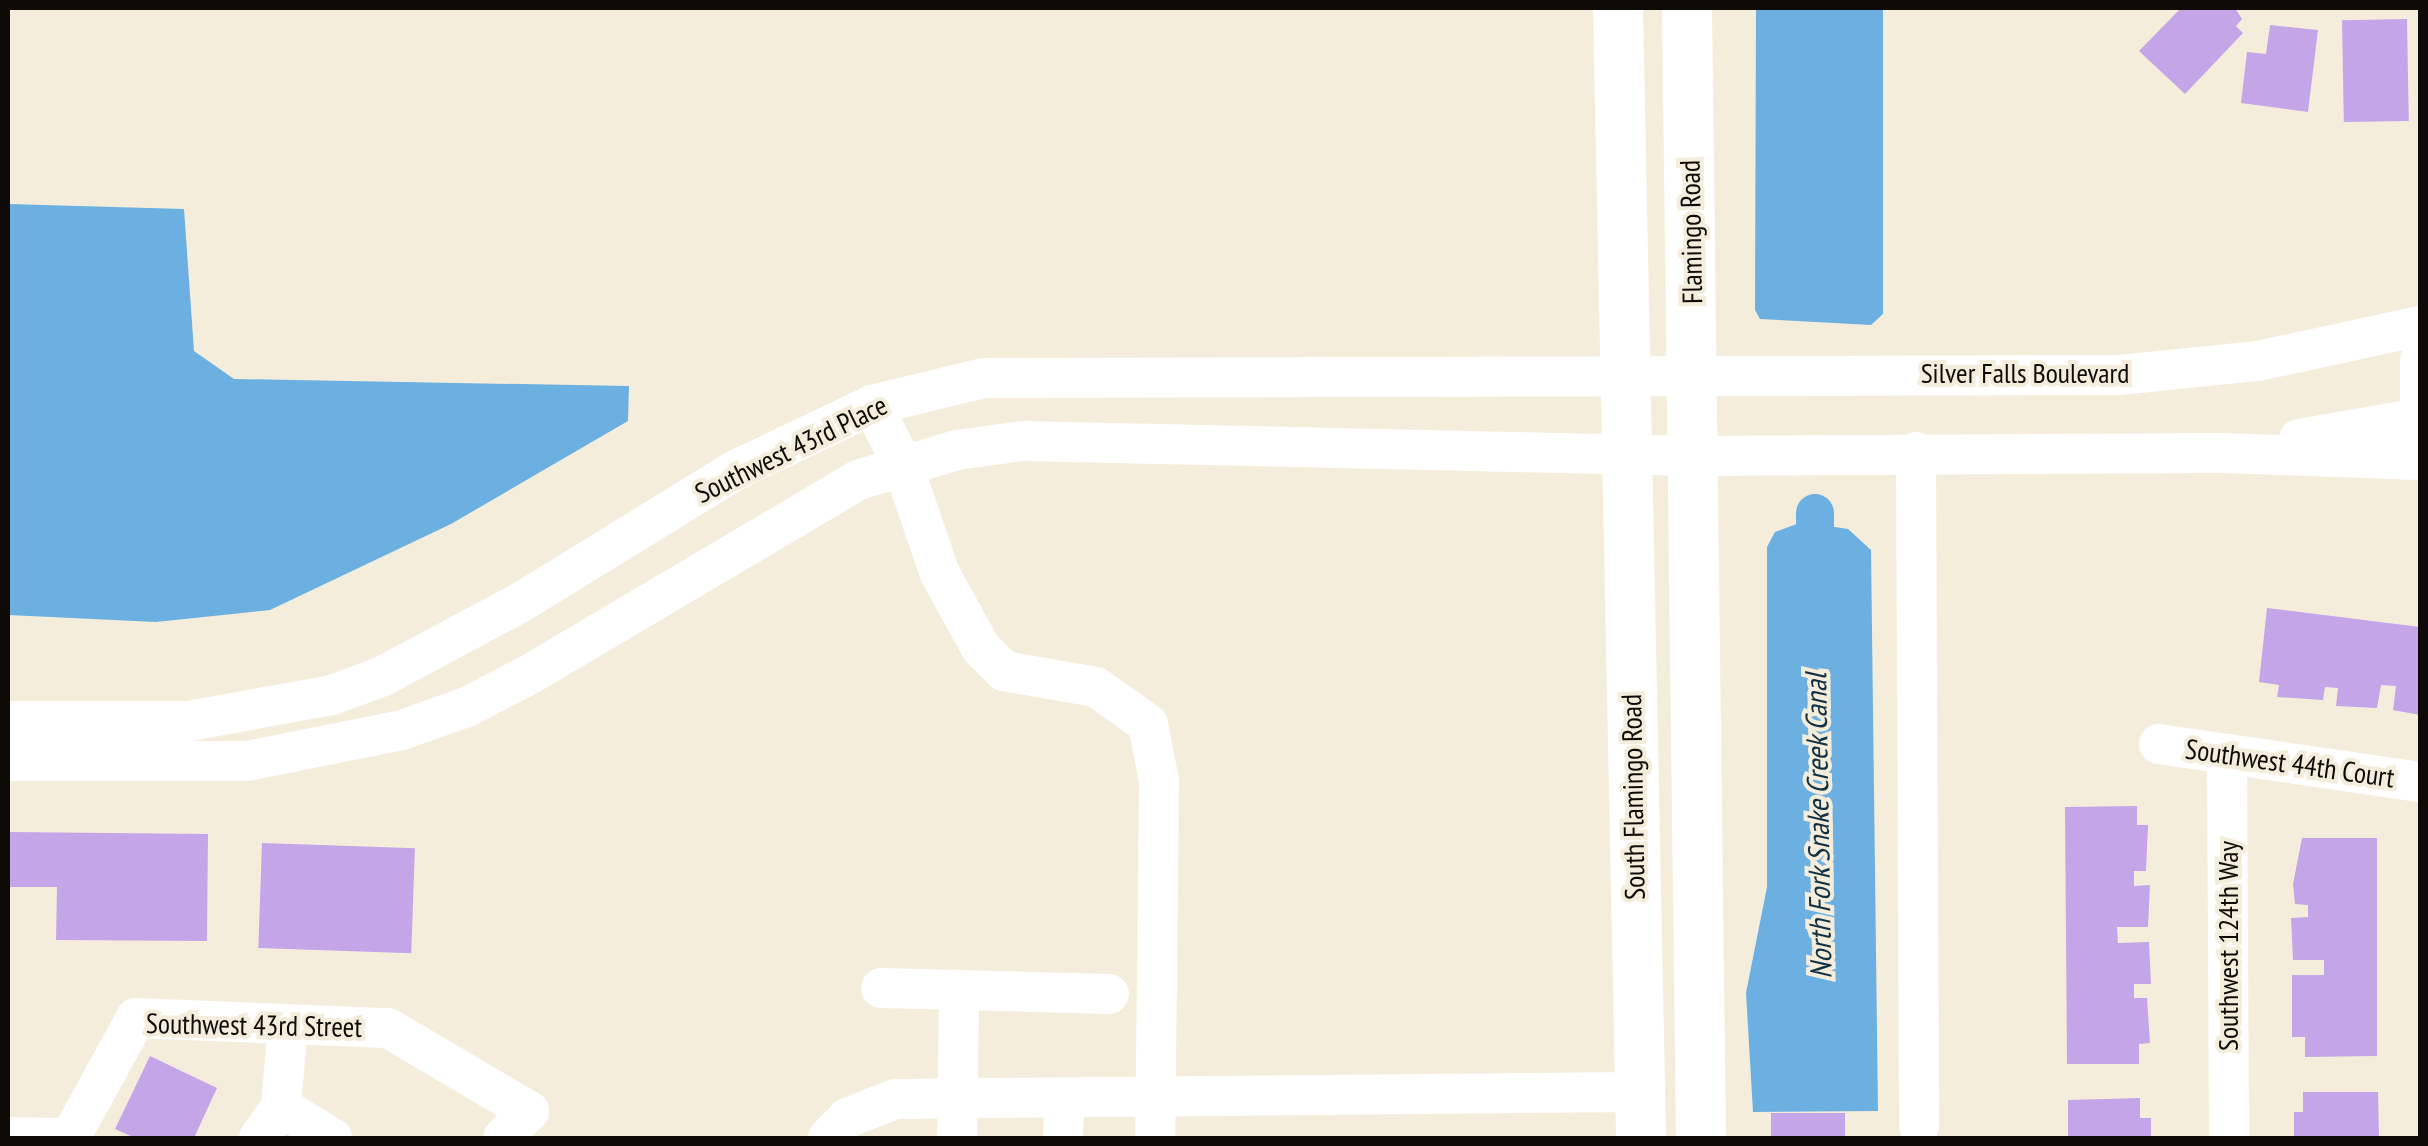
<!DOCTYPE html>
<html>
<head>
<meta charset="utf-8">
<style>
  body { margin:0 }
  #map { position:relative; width:2428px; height:1146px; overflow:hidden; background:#f5eddc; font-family:"PT Sans Narrow",sans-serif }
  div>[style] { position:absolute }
  .water>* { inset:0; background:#6bb0e1 }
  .canal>* { height:38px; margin:-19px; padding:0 19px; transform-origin:19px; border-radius:19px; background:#6bb0e1 }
  .building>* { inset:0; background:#c4a5e8; transform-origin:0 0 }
  .minor>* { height:40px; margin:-20px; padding:0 20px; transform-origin:20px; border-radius:20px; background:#fff }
  .major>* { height:50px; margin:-25px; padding:0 25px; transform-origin:25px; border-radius:25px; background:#fff }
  span { translate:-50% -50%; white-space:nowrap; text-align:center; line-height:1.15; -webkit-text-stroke:8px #f5eddc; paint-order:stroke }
  .street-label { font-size:28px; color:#0e0b06 }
  .water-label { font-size:30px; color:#113044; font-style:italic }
  .frame { position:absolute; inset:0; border:10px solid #0e0b06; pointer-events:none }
</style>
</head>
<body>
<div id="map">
  <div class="water">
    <i style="clip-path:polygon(1756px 8px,1883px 8px,1883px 314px,1871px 325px,1760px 319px,1755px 310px)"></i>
    <i style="clip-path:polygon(8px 204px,184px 209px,194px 351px,234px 379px,629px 386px,628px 421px,451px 524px,270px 610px,156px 622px,8px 615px)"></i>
    <i style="clip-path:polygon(1802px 522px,1848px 529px,1871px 550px,1878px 1111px,1753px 1112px,1746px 993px,1767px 887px,1767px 547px,1775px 532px)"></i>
  </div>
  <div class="canal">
    <i style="left:1815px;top:513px;width:58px;rotate:90deg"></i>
  </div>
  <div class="building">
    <i style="clip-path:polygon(2181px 8px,2235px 8px,2242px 19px,2236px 26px,2243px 33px,2185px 94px,2139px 51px)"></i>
    <i style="left:2407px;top:19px;width:102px;height:65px;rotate:89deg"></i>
    <i style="clip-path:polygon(2270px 25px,2318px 30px,2308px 112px,2241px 103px,2247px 52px,2266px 54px)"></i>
    <i style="clip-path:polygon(2267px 608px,2420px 627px,2420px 715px,2393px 710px,2396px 686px,2381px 685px,2377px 708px,2336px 706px,2338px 688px,2325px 687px,2323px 700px,2277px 697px,2279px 685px,2259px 682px)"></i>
    <i style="clip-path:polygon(2137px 806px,2137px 825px,2148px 825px,2146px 871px,2134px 871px,2134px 886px,2150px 885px,2148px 927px,2117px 927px,2118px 943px,2149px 942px,2151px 984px,2134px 984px,2134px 998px,2147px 998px,2150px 1043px,2139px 1044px,2139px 1064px,2067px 1064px,2065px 807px)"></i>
    <i style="clip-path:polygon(8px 832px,208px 834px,207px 941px,56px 940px,57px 887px,8px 887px)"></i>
    <i style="clip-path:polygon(2302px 838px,2377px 838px,2377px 1056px,2305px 1057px,2305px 1037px,2292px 1037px,2292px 975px,2324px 975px,2324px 960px,2293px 960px,2291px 918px,2308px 917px,2308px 905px,2295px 904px,2293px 884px)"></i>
    <i style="left:262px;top:843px;width:153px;height:105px;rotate:2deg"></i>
    <i style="clip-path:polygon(150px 1056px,217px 1088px,194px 1138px,135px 1138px,115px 1129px)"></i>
    <i style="clip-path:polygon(2303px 1092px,2378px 1092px,2379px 1138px,2294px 1137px,2294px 1112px,2303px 1112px)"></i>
    <i style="clip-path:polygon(2140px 1098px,2140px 1118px,2151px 1118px,2151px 1138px,2068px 1138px,2068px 1100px)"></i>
    <i style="left:1845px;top:1113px;width:25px;height:74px;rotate:90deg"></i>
  </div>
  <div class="minor">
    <i style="left:872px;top:405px;width:65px;rotate:62.7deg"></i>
    <i style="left:902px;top:463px;width:117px;rotate:71.1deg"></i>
    <i style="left:940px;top:574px;width:85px;rotate:61deg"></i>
    <i style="left:981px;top:648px;width:33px;rotate:45deg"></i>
    <i style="left:1004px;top:671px;width:93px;rotate:9.9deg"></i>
    <i style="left:1096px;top:687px;width:64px;rotate:35.4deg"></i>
    <i style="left:1148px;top:724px;width:58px;rotate:79.1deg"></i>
    <i style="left:1159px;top:781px;width:357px;rotate:90.6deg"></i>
    <i style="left:2299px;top:439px;width:123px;rotate:-9.8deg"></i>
    <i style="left:2420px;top:441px;width:80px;rotate:-90deg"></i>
    <i style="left:1916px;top:452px;width:674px;rotate:89.74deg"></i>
    <i style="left:8px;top:721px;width:181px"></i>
    <i style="left:189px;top:721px;width:145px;rotate:-10.3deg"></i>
    <i style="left:332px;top:695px;width:54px;rotate:-20.4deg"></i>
    <i style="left:383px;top:676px;width:153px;rotate:-28.1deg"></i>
    <i style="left:518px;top:604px;width:256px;rotate:-31.6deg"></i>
    <i style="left:736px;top:470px;width:151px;rotate:-25.5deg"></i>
    <i style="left:872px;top:405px;width:115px;rotate:-13.6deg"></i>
    <i style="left:984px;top:378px;width:1135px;rotate:-0.15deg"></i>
    <i style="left:2119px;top:375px;width:140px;rotate:-5.8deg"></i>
    <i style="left:2258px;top:361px;width:166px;rotate:-12.2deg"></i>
    <i style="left:2159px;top:744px;width:264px;rotate:8.3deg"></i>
    <i style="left:2227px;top:754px;width:384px;rotate:89.7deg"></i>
    <i style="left:8px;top:761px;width:239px"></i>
    <i style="left:247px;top:761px;width:158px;rotate:-11.3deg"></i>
    <i style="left:402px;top:730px;width:71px;rotate:-19.7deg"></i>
    <i style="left:469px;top:706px;width:71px;rotate:-27.6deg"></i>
    <i style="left:532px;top:673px;width:379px;rotate:-30.6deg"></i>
    <i style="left:858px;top:480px;width:103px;rotate:-16.9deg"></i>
    <i style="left:957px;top:450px;width:67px;rotate:-7.8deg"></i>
    <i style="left:1023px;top:441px;width:670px;rotate:1.28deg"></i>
    <i style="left:1693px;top:456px;width:529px;rotate:-0.32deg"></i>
    <i style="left:2222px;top:453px;width:198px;rotate:2deg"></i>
    <i style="left:881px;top:988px;width:228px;rotate:1.5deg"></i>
    <i style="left:281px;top:1107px;width:60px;rotate:31.3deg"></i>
    <i style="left:8px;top:1137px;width:51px;rotate:1.1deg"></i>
    <i style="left:70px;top:1138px;width:137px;rotate:-61.2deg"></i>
    <i style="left:136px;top:1018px;width:252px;rotate:2.3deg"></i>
    <i style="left:388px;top:1028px;width:164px;rotate:30.5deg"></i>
    <i style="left:529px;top:1111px;width:37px;rotate:134deg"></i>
    <i style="left:259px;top:1138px;width:38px;rotate:-55deg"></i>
    <i style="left:281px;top:1107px;width:83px;rotate:-85.2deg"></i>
    <i style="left:828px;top:1138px;width:28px;rotate:-46deg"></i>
    <i style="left:847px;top:1118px;width:52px;rotate:-21.6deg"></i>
    <i style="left:895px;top:1099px;width:745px;rotate:-0.54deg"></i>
    <i style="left:957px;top:1138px;width:148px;rotate:-89.2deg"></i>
    <i style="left:1063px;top:1138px;width:38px;rotate:-88deg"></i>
  </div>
  <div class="major">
    <i style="left:1618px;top:8px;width:1130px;rotate:88.83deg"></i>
    <i style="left:1687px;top:8px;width:1130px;rotate:89.29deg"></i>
  </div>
  <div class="street-label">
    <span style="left:1691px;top:232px;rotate:-91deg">Flamingo Road</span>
    <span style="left:2025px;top:373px">Silver Falls Boulevard</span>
    <span style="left:791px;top:449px;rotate:-26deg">Southwest 43rd Place</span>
    <span style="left:2290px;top:763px;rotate:8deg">Southwest 44th Court</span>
    <span style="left:1633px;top:797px;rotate:-91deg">South Flamingo Road</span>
    <span style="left:2228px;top:946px;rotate:-90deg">Southwest 124th Way</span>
    <span style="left:254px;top:1025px;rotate:1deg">Southwest 43rd Street</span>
  </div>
  <div class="water-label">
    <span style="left:1818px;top:826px;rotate:-91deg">North Fork Snake Creek Canal</span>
  </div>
  <div class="frame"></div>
</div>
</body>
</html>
